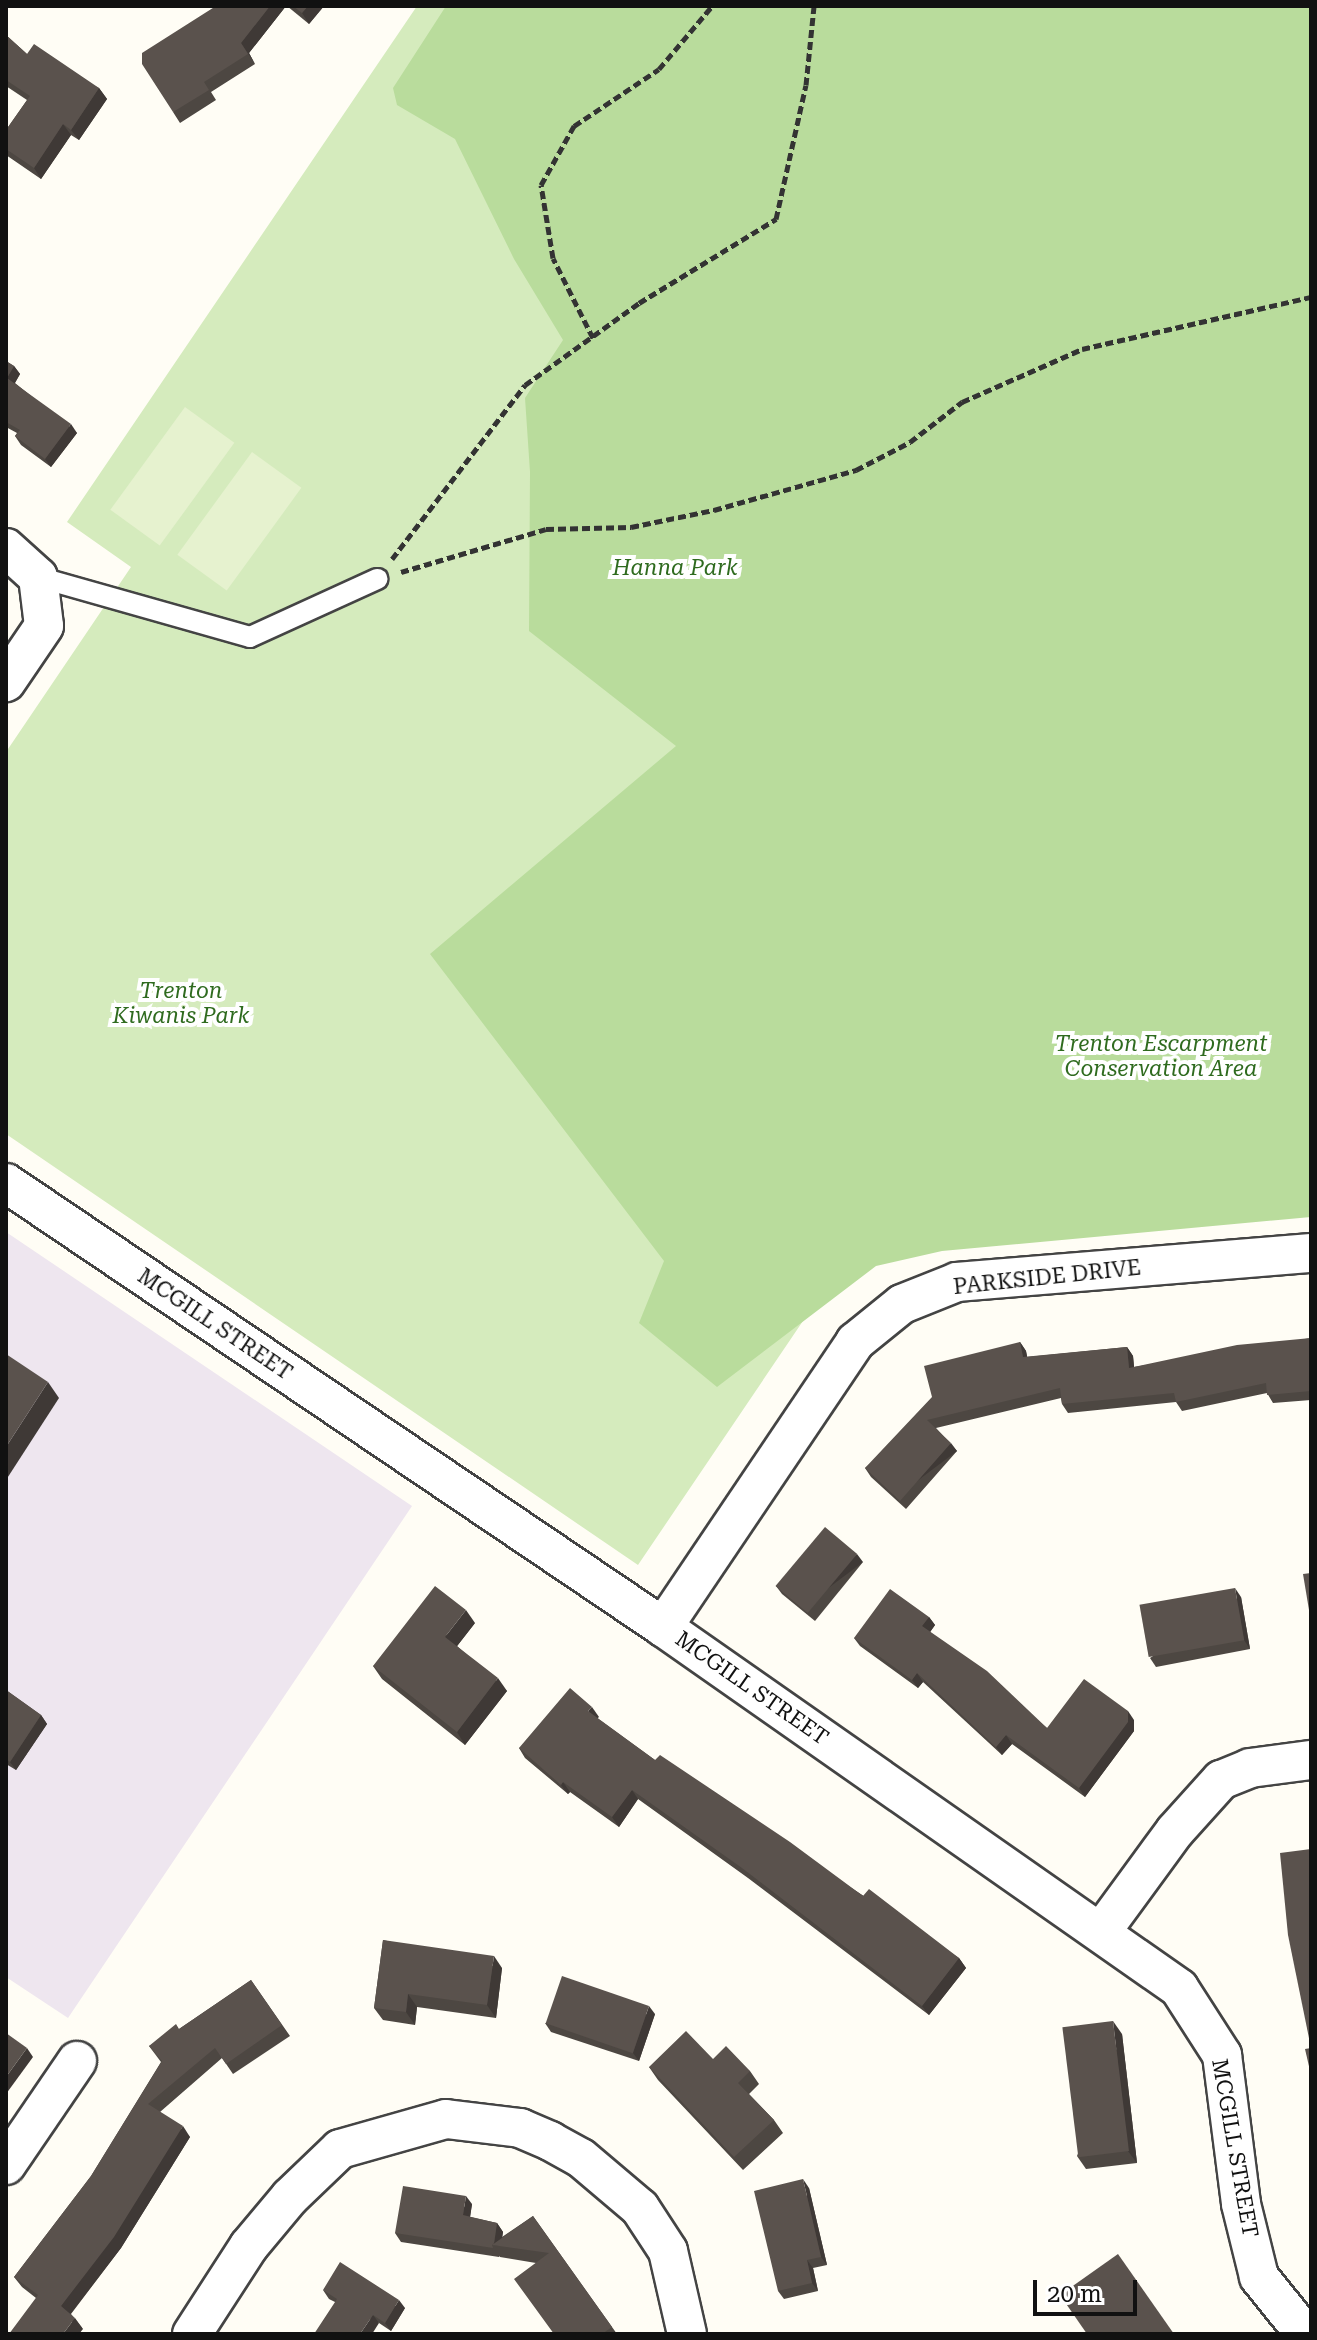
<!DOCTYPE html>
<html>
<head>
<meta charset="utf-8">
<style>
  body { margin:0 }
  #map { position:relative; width:1317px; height:2340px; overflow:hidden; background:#fffdf5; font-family:"Roboto Serif",serif }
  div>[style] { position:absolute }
  .industrial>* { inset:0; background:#eee6ef }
  .green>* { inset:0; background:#d5ebbd }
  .forest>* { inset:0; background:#b9dc9c }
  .pitch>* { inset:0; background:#e6f2cf; transform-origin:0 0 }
  .path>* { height:5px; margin-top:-2.5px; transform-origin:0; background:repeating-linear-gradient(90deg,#333 0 8px,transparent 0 12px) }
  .roads { filter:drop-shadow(2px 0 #444) drop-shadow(-2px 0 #444) drop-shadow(0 2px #444) drop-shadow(0 -2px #444) }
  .lane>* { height:20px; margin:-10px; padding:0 10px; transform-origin:10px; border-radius:10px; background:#fff }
  .street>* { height:38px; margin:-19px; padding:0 19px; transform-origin:19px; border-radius:19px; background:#fff }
  .wall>* { inset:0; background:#4d4742 }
  .shaded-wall>* { inset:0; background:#3f3936; transform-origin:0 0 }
  .building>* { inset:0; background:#5a524d; transform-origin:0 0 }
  span { translate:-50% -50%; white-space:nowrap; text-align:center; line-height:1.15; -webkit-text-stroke:8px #fff; paint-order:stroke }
  .park-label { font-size:22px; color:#2f6b1f; font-style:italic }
  .street-label { font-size:22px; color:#111 }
  .frame { position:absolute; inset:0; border:8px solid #111; pointer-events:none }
  .scale { position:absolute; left:1033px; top:2280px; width:104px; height:36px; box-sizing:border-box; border:4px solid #111; border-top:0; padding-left:10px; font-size:24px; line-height:28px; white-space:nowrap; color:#111; -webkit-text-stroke:6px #fff; paint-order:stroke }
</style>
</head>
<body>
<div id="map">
  <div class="industrial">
    <i style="clip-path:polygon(6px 1232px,412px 1506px,68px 2018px,6px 1977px)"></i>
  </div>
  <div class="green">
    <i style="clip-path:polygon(417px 6px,1311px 6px,851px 1250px,638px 1565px,6px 1134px,6px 752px,131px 567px,67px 522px)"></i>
  </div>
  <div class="forest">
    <i style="clip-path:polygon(446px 6px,1311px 6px,1311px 1217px,942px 1251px,876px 1266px,717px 1387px,639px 1323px,664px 1261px,430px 954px,676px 746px,529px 631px,530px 472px,525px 398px,563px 340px,514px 259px,455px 139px,397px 105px,393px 88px)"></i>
  </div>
  <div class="pitch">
    <i style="left:185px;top:407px;width:61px;height:127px;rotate:36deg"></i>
    <i style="left:252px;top:452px;width:61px;height:127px;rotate:36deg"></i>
  </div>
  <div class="path">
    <i style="left:593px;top:338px;width:89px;rotate:-116.6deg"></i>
    <i style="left:553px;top:258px;width:74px;rotate:-99.3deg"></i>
    <i style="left:541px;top:185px;width:68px;rotate:-60.8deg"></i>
    <i style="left:574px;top:126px;width:102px;rotate:-33.8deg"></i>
    <i style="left:659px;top:69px;width:82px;rotate:-49.9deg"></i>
    <i style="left:392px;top:559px;width:219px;rotate:-52.6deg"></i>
    <i style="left:525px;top:385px;width:140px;rotate:-35.7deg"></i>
    <i style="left:639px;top:303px;width:161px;rotate:-31.5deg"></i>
    <i style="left:776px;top:219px;width:137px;rotate:-77.4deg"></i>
    <i style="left:806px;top:85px;width:79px;rotate:-84.2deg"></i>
    <i style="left:401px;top:572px;width:151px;rotate:-16.5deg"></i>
    <i style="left:546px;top:529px;width:85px;rotate:-1.3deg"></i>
    <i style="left:631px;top:527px;width:85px;rotate:-11.6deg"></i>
    <i style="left:714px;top:510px;width:148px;rotate:-15.7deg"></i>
    <i style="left:856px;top:470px;width:61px;rotate:-27.4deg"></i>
    <i style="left:910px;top:442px;width:66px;rotate:-37.6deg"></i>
    <i style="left:962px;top:402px;width:131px;rotate:-23.8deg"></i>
    <i style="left:1082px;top:349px;width:235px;rotate:-12.8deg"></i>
  </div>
  <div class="roads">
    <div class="lane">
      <i style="left:38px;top:577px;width:220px;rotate:15.8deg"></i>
      <i style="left:250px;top:637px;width:140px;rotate:-24.5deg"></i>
    </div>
    <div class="street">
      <i style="left:6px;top:548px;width:43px;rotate:42.2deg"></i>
      <i style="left:38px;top:577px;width:49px;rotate:83deg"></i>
      <i style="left:44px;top:626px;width:68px;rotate:124.2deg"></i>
      <i style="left:6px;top:1183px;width:793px;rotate:34.05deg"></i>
      <i style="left:663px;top:1627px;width:630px;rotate:34.98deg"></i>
      <i style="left:1179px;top:1988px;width:80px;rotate:57.3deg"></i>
      <i style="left:1222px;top:2055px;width:150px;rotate:82.7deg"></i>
      <i style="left:1241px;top:2204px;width:75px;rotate:76.1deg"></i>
      <i style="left:1259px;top:2277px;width:73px;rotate:51.1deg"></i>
      <i style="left:663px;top:1627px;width:344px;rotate:-56deg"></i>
      <i style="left:855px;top:1342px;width:60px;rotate:-39deg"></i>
      <i style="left:902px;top:1304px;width:59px;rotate:-21.8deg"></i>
      <i style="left:957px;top:1282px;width:355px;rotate:-4.7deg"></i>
      <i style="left:1101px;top:1932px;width:125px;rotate:-53.8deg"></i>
      <i style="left:1175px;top:1831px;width:69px;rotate:-48deg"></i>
      <i style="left:1221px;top:1780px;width:31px;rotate:-22deg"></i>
      <i style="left:1250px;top:1768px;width:62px;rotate:-7.5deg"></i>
      <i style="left:6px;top:2165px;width:126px;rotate:-55.7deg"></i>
      <i style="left:192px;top:2334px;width:105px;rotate:-57.1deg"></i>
      <i style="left:249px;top:2246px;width:64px;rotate:-50.1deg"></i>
      <i style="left:290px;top:2197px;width:69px;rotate:-43.8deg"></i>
      <i style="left:340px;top:2149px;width:110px;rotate:-15.8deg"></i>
      <i style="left:446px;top:2119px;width:75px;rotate:6.9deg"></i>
      <i style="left:520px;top:2128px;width:33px;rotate:23deg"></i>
      <i style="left:550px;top:2141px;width:35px;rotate:29deg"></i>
      <i style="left:581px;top:2158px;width:77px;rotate:40.3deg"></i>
      <i style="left:640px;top:2208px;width:51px;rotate:56.9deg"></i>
      <i style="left:668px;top:2251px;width:85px;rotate:77.1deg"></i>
    </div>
  </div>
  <div class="wall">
    <i style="clip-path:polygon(216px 6px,286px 6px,249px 53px,255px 64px,211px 92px,216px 100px,180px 123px,173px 112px)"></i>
    <i style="clip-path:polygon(287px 6px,324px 6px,309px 24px)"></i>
    <i style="clip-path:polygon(6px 35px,27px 54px,99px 88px,107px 99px,79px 140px,71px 135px,41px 179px,6px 155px,6px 130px,27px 100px,6px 86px)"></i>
    <i style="clip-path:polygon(6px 361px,14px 366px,20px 374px,15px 383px,77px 433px,51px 467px,21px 445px,15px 436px,17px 433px,6px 427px)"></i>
    <i style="clip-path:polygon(1311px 1338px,1311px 1400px,1273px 1403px,1267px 1393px,1182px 1411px,1176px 1402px,1068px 1413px,1062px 1404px,1061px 1398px,936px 1428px,957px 1451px,906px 1509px,871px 1477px,865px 1468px,1020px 1342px,1026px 1351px,1027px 1357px,1127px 1347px,1133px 1356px,1134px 1367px)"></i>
    <i style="clip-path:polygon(863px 1562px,815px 1621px,782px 1594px,776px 1586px)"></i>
    <i style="clip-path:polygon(1241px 1597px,1250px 1649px,1156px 1667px,1150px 1658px)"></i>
    <i style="clip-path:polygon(929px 1617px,935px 1625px,930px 1632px,1047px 1728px,1134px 1720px,1134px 1731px,1085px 1797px,1012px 1744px,1002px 1755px,923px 1682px,918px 1688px,860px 1646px,854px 1638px)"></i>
    <i style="clip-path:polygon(475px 1623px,457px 1646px,507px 1691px,465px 1745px,382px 1679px,373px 1666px)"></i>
    <i style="clip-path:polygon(6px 1690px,41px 1715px,47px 1724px,16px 1770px,6px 1764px)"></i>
    <i style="clip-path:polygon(599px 1717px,597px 1718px,655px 1760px,959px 1958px,966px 1968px,929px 2015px,748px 1878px,638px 1799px,619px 1827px,570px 1792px,568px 1794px,525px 1758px,519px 1748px)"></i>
    <i style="clip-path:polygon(383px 1940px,502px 1968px,496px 2018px,417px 2007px,415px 2025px,383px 2020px,374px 2008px)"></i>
    <i style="clip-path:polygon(251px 1980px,290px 2036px,233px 2074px,222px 2058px,160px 2112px,190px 2137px,121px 2248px,71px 2314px,83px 2329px,36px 2298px,22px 2287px,14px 2277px,91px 2176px,161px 2062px,149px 2046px,179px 2029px)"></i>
    <i style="clip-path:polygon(655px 2014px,639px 2061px,551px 2032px,545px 2023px)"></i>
    <i style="clip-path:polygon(1122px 2034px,1137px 2163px,1086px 2169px,1077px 2156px)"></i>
    <i style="clip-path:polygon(713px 2059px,750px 2071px,759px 2084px,749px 2094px,774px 2120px,783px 2133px,743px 2170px,658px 2080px,649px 2067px)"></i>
    <i style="clip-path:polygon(809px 2188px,827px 2265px,813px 2268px,818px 2291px,784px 2299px,778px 2291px)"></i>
    <i style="clip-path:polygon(472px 2204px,470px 2217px,497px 2223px,503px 2232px,502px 2237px,533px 2216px,617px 2334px,554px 2334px,536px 2263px,500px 2257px,500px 2256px,499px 2257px,401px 2242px,395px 2233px)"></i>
    <i style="clip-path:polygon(323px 2290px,405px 2308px,391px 2331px,379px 2323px,335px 2302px,329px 2299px)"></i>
  </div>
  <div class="shaded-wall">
    <i style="clip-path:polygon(270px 6px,286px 6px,249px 53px,255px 64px,241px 43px)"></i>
    <i style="clip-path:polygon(308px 6px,324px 6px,309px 24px,302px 13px)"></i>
    <i style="clip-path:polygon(99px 88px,107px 99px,79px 140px,71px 130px)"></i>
    <i style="clip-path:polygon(63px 124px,71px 135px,41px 179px,34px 168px)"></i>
    <i style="clip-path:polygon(14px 366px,20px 374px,13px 386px,7px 378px)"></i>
    <i style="clip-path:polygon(71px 424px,77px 433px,51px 467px,45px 459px)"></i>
    <i style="clip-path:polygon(1020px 1342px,1026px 1351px,1029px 1366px,1023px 1357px)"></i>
    <i style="clip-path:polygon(1127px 1347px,1133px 1356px,1135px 1377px,1129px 1368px)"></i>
    <i style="clip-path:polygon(48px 1382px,59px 1398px,6px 1480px,6px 1447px)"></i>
    <i style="left:951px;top:1443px;width:10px;height:77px;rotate:53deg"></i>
    <i style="left:857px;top:1554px;width:10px;height:75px;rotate:53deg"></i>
    <i style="clip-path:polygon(1235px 1588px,1241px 1597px,1250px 1649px,1244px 1640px)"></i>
    <i style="clip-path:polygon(466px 1610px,475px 1623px,454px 1650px,445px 1637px)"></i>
    <i style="clip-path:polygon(929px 1617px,935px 1625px,928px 1635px,922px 1626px)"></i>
    <i style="clip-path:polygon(917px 1673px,923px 1682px,918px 1688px,912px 1680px)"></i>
    <i style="clip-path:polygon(498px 1678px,507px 1691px,465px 1745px,457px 1732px)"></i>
    <i style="clip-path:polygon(592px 1707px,599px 1717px,594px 1721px,588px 1711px)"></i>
    <i style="clip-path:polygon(1128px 1711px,1134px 1720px,1134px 1731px,1085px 1797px,1079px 1788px)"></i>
    <i style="clip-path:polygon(41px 1715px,47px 1724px,16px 1770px,10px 1762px)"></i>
    <i style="clip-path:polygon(1006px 1735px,1012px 1744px,1002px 1755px,996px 1747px)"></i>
    <i style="clip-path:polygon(563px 1782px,570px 1792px,568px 1794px,561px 1785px)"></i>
    <i style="clip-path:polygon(632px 1790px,638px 1799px,619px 1827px,612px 1817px)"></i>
    <i style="clip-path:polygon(494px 1956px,502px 1968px,496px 2018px,487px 2005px)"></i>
    <i style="clip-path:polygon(959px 1958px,966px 1968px,929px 2015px,922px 2006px)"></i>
    <i style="clip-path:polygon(408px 1994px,417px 2007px,415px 2025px,406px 2012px)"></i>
    <i style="clip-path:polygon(649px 2006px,655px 2014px,639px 2061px,633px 2053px)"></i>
    <i style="clip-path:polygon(1113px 2021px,1122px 2034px,1137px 2163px,1128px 2151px)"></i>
    <i style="clip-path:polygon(27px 2048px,33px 2057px,6px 2094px,6px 2077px)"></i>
    <i style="clip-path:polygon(183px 2126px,190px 2137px,121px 2248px,68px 2317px,61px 2306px)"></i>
    <i style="clip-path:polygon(803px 2179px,809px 2188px,827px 2265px,821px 2257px)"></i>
    <i style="clip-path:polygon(466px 2196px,472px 2204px,469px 2224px,463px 2215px)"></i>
    <i style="clip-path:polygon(497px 2223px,503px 2232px,501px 2246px,494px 2245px)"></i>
    <i style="clip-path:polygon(807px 2260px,813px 2268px,818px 2291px,812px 2283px)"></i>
    <i style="clip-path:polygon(399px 2300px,405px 2308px,391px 2331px,385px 2323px)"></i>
    <i style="clip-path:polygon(373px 2315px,379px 2323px,372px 2334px,360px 2334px)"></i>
    <i style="clip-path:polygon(75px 2318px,83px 2329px,79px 2334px,63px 2334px)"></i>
  </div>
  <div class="building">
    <i style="clip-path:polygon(216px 6px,270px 6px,241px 43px,248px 54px,204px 82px,209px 90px,173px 112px,142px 64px,142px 53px)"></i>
    <i style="clip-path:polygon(293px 6px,308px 6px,302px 13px)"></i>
    <i style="clip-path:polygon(6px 35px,27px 54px,34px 44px,99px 88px,71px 130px,63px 124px,34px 168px,6px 149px,6px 130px,30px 96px,6px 80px)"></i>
    <i style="clip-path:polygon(6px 361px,14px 366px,7px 378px,71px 424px,45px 459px,15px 436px,20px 430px,6px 422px)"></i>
    <i style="clip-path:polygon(1311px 1338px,1311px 1391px,1267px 1395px,1266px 1383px,1176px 1402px,1174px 1393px,1062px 1404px,1060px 1388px,927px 1420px,951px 1443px,900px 1501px,865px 1468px,932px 1397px,924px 1366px,1020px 1342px,1023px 1357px,1127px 1347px,1129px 1368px,1237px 1345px)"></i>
    <i style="clip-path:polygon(6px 1354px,48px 1382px,6px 1447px)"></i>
    <i style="left:825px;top:1527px;width:42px;height:77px;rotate:40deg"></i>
    <i style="clip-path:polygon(1311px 1573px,1311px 1622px,1303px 1574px)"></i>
    <i style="clip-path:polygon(435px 1586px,466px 1610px,445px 1637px,498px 1678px,457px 1732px,373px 1666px)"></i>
    <i style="left:1235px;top:1588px;width:53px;height:97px;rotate:80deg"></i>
    <i style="clip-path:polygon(890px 1589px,929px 1617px,922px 1626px,987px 1671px,1047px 1728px,1084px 1679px,1128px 1711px,1128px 1722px,1079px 1788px,1006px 1735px,996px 1747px,917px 1673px,912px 1680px,854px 1638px)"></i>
    <i style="clip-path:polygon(570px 1688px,592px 1707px,588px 1711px,655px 1760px,660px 1755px,790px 1842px,863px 1896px,869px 1889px,959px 1958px,922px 2006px,742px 1868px,632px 1790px,612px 1817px,563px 1782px,561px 1785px,519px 1748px)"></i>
    <i style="clip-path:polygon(6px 1690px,41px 1715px,10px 1762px,6px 1759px)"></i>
    <i style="clip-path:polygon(1311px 1849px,1311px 2048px,1288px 1935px,1280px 1853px)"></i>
    <i style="clip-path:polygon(383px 1940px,494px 1956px,487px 2005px,408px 1994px,406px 2012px,374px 2008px)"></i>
    <i style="left:562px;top:1976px;width:92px;height:50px;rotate:19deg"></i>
    <i style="clip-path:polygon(251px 1980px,282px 2025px,226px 2064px,215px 2048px,148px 2104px,183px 2126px,114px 2237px,61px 2306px,75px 2318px,63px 2334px,9px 2334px,38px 2295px,14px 2277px,91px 2176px,162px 2061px,149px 2046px,176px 2024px,179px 2029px)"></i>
    <i style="left:1113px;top:2021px;width:131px;height:51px;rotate:83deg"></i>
    <i style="clip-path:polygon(686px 2031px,713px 2059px,726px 2046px,750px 2071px,738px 2083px,774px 2120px,734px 2157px,649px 2067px)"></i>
    <i style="clip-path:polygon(6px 2033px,27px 2048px,6px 2077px)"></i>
    <i style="clip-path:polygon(1311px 2048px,1311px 2075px,1305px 2049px)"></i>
    <i style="clip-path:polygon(803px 2179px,821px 2257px,807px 2260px,812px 2283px,778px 2291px,754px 2191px)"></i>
    <i style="clip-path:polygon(403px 2186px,466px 2196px,463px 2215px,497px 2223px,494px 2243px,492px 2245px,493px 2248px,395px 2233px)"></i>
    <i style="clip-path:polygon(533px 2216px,612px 2327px,602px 2334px,554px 2334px,514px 2279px,549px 2253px,492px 2245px)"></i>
    <i style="clip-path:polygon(1118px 2254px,1174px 2334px,1087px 2334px,1060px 2295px)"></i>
    <i style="clip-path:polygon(340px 2262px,399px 2300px,385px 2323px,373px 2315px,360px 2334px,314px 2334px,337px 2299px,323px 2290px)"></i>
  </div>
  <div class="park-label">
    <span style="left:675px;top:568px">Hanna Park</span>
    <span style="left:181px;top:1003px">Trenton<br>Kiwanis Park</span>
    <span style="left:1161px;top:1056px">Trenton Escarpment<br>Conservation Area</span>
  </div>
  <div class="street-label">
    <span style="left:1047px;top:1277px;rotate:-6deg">PARKSIDE DRIVE</span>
    <span style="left:215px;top:1324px;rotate:34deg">MCGILL STREET</span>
    <span style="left:752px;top:1688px;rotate:35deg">MCGILL STREET</span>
    <span style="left:1235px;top:2148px;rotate:80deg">MCGILL STREET</span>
  </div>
  <div class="frame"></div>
  <div class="scale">20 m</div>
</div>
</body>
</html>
